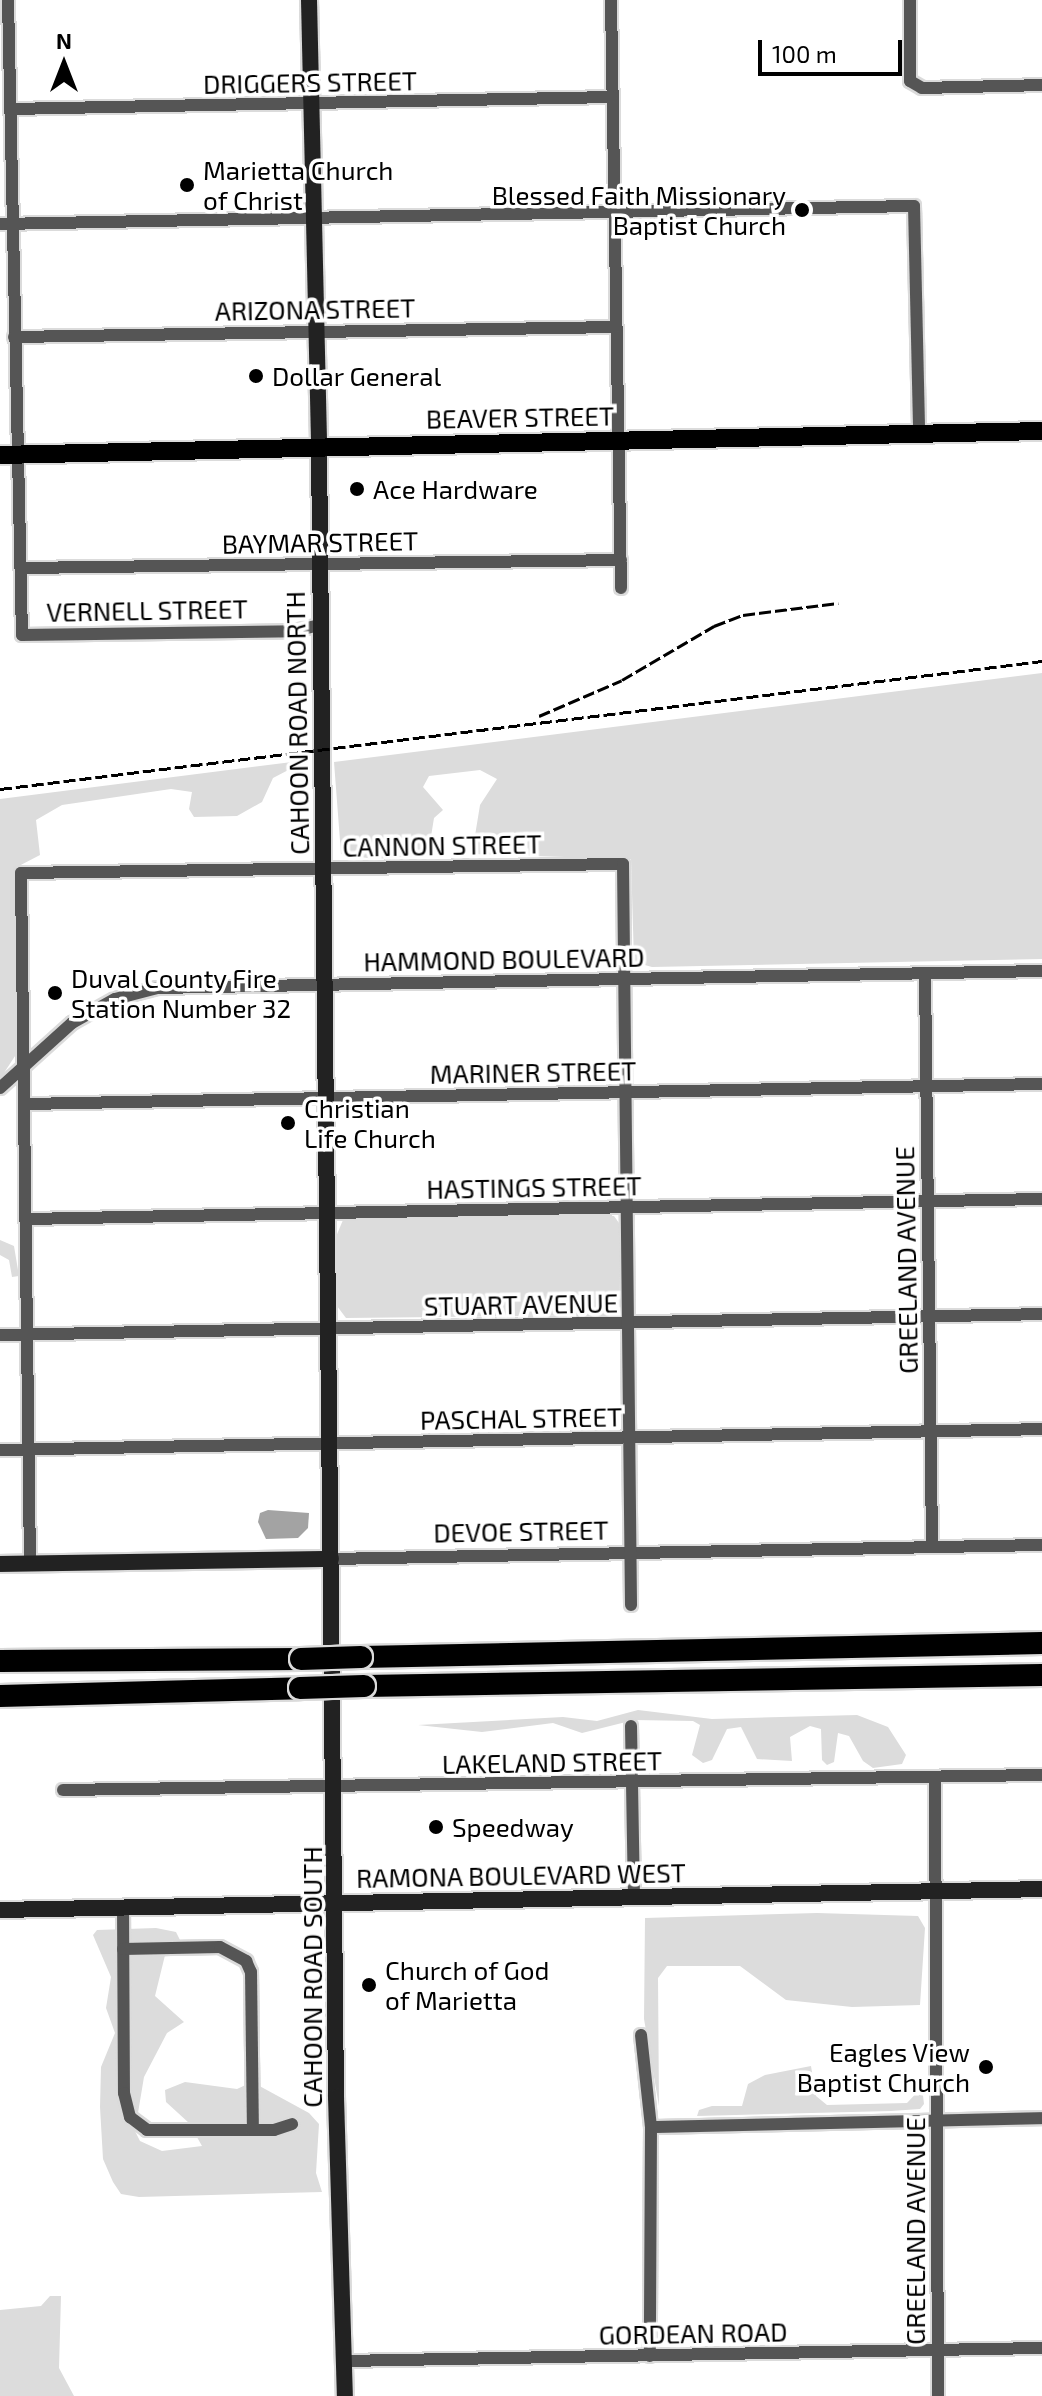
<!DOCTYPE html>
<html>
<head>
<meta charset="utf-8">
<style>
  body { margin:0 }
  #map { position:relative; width:1042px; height:2396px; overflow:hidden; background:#fff; font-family:"Exo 2",sans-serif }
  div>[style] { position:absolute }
  .green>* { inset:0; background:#dcdcdc }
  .water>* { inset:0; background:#a3a3a3 }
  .roads { filter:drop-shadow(2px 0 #dbdbdb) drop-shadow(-2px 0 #dbdbdb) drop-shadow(0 2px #dbdbdb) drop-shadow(0 -2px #dbdbdb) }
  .street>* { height:12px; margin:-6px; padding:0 6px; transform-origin:6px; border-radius:6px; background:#555 }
  .secondary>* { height:16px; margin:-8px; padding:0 8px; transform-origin:8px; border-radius:8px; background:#222 }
  .primary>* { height:18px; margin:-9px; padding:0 9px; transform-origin:9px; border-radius:9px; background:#000 }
  .highway>* { height:22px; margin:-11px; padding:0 11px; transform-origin:11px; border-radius:11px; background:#000 }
  .rail>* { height:3px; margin-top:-1.5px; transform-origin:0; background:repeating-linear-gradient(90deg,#000 0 12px,transparent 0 16px) }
  .bridges { filter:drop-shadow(2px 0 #dbdbdb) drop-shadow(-2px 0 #dbdbdb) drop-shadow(0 2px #dbdbdb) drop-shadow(0 -2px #dbdbdb) }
  .highway-bridge>* { height:22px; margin:-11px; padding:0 11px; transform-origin:11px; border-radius:11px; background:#000 }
  .dots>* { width:22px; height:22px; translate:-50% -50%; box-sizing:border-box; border:4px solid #fff; border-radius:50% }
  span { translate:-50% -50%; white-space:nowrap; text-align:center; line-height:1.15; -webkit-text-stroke:7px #fff; paint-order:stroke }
  .street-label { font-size:26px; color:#000 }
  .poi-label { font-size:26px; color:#000 }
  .left { translate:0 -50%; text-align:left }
  .right { translate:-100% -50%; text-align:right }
  .north { position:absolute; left:24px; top:24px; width:80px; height:80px; -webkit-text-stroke:6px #fff; paint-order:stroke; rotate:0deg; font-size:22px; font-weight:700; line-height:32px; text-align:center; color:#000 }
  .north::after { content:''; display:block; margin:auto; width:28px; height:36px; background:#000; clip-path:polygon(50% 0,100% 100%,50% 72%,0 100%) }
  .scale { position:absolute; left:758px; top:40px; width:144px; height:36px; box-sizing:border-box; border:4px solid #000; border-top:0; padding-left:10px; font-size:24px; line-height:28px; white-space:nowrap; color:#000; -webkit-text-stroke:6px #fff; paint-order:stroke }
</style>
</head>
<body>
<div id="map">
  <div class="green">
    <i style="clip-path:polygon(1042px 673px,1042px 959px,652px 967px,634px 962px,631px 859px,472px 854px,480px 805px,497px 779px,480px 770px,429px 776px,423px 787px,443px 810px,434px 818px,428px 855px,374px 859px,341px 854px,334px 762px)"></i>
    <i style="clip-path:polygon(292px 762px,296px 766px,273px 778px,262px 802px,237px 816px,194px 817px,189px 809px,192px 792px,171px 789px,62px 805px,36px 820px,40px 855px,15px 868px,17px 1053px,0 1079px,0 799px)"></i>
    <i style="clip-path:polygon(588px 1214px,614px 1216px,619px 1223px,619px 1307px,612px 1315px,346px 1318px,337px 1306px,335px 1239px,343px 1220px)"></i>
    <i style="clip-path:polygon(0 1240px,14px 1246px,19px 1276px,12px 1277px,9px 1260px,0 1255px)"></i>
    <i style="clip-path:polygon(638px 1710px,712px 1719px,857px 1715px,888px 1727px,906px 1755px,902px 1764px,873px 1768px,863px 1761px,849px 1736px,838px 1733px,834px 1762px,827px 1765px,822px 1760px,821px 1729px,810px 1726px,790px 1737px,792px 1761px,757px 1759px,741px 1727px,727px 1729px,712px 1760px,703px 1763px,692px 1755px,700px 1725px,693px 1721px,634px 1720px,582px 1733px,553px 1723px,482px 1732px,418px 1725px,563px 1717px,597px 1721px)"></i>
    <i style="clip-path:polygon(817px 1913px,918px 1916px,925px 1928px,920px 2005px,852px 2007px,786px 2000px,740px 1966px,667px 1966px,658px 1978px,659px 2106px,644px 2019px,645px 1918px)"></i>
    <i style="clip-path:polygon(156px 1928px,176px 1932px,180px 1940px,168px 1943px,155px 1996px,184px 2022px,167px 2033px,144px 2077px,135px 2131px,140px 2141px,162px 2151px,202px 2146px,189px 2123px,166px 2102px,165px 2090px,185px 2082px,237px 2089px,252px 2082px,309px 2113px,319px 2124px,316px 2173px,322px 2192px,139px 2197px,121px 2194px,113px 2182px,103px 2159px,100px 2107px,101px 2067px,115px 2033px,106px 2008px,111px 1977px,93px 1935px,97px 1930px)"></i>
    <i style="clip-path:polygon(811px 2066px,816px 2096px,827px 2105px,907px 2103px,922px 2087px,924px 2104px,920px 2109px,891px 2111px,697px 2116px,699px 2110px,712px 2106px,742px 2106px,748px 2084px,765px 2075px)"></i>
    <i style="clip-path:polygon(50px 2296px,61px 2296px,59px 2368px,74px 2396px,0 2396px,0 2310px,41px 2306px)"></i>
  </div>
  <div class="water">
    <i style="clip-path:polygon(268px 1510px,309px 1513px,308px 1528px,298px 1538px,266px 1539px,258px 1522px,260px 1513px)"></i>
  </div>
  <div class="roads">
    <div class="street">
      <i style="left:8px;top:0;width:635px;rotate:88.74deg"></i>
      <i style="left:22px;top:635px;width:273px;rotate:-0.8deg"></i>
      <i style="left:295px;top:631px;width:25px;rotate:-14deg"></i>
      <i style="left:611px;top:0;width:588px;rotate:89.03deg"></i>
      <i style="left:910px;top:0;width:81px;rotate:90deg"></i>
      <i style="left:910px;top:81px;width:14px;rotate:30deg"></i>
      <i style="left:922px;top:88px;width:120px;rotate:-1.4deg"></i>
      <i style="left:10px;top:109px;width:602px;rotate:-1.14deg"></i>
      <i style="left:0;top:224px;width:914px;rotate:-1.13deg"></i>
      <i style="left:914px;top:206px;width:228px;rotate:88.7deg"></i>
      <i style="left:14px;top:337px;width:602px;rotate:-0.95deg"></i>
      <i style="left:21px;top:568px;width:600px;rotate:-0.76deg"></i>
      <i style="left:925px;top:973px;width:574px;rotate:89.3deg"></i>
      <i style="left:0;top:1088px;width:97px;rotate:-42.1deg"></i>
      <i style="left:72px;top:1023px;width:49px;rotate:-29.2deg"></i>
      <i style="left:115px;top:999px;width:43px;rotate:-14.7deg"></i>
      <i style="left:157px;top:988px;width:885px;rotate:-1.1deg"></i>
      <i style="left:26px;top:1104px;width:1016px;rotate:-1.13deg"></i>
      <i style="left:27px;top:1219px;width:1015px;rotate:-1.13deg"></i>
      <i style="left:0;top:1335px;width:1042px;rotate:-1.15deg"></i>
      <i style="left:0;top:1450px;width:1042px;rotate:-1.15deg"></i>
      <i style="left:331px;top:1559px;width:711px;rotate:-1.13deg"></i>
      <i style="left:30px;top:1564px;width:691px;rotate:-90.75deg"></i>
      <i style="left:21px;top:873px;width:602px;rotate:-0.86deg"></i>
      <i style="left:623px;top:864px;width:741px;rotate:89.38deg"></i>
      <i style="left:631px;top:1726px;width:171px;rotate:89deg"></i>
      <i style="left:935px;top:1777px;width:619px;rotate:89.72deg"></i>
      <i style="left:63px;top:1790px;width:979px;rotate:-0.88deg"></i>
      <i style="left:123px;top:1907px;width:186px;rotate:89.7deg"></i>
      <i style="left:124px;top:2093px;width:25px;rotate:76deg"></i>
      <i style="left:130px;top:2117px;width:21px;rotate:37deg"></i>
      <i style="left:147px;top:2130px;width:127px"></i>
      <i style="left:274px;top:2130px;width:19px;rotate:-18deg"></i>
      <i style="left:123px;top:1949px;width:97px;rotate:-1.2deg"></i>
      <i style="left:220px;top:1947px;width:30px;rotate:28deg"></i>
      <i style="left:246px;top:1961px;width:12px;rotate:66deg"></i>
      <i style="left:251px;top:1972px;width:158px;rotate:89.3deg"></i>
      <i style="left:641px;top:2035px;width:93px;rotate:83.8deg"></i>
      <i style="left:651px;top:2127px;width:229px;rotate:90.3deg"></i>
      <i style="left:651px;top:2127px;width:391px;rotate:-1.3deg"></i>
      <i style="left:344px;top:2361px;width:698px;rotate:-1.07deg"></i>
    </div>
    <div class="secondary">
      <i style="left:309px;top:0;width:446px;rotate:88.7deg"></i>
      <i style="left:319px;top:446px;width:1651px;rotate:89.41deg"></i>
      <i style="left:336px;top:2097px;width:299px;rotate:88.3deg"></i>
      <i style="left:0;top:1564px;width:331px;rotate:-0.9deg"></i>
      <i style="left:0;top:1910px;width:1042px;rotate:-1.15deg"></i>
    </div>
    <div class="primary">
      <i style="left:0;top:455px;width:1042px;rotate:-1.32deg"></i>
    </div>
    <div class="highway">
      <i style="left:361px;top:1657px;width:681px;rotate:-1.18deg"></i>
      <i style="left:0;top:1661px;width:301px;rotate:-0.4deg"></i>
      <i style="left:364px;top:1686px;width:678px;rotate:-0.93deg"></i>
      <i style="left:0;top:1696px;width:300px;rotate:-1.5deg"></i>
    </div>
  </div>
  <div class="rail">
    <i style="left:539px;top:716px;width:90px;rotate:-23.4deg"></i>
    <i style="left:622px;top:680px;width:107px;rotate:-30.4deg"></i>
    <i style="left:714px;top:626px;width:31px;rotate:-21deg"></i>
    <i style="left:743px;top:615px;width:96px;rotate:-7.2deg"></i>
    <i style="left:0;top:789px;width:1050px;rotate:-7deg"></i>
  </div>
  <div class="bridges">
    <div class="highway-bridge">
      <i style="left:301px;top:1659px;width:60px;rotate:-1.9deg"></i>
      <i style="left:300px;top:1688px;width:64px;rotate:-1.8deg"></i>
    </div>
  </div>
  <div class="dots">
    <i style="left:187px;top:185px;background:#000"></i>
    <i style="left:802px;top:210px;background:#000"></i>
    <i style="left:256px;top:376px;background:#000"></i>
    <i style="left:357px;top:489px;background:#000"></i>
    <i style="left:55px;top:993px;background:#000"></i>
    <i style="left:288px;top:1123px;background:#000"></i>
    <i style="left:436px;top:1827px;background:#000"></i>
    <i style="left:369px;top:1985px;background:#000"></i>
    <i style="left:986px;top:2067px;background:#000"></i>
  </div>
  <div class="street-label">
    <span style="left:310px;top:82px;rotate:-1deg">DRIGGERS STREET</span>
    <span style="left:315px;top:309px;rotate:-1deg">ARIZONA STREET</span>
    <span style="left:520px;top:417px;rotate:-1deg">BEAVER STREET</span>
    <span style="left:320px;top:542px;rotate:-1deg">BAYMAR STREET</span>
    <span style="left:147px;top:610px;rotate:-1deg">VERNELL STREET</span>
    <span style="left:297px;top:723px;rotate:-91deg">CAHOON ROAD NORTH</span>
    <span style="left:442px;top:845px;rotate:-1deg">CANNON STREET</span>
    <span style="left:504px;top:959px;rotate:-1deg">HAMMOND BOULEVARD</span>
    <span style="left:533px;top:1072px;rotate:-1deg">MARINER STREET</span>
    <span style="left:534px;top:1187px;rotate:-1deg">HASTINGS STREET</span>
    <span style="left:906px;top:1260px;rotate:-91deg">GREELAND AVENUE</span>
    <span style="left:521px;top:1304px;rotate:-1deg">STUART AVENUE</span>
    <span style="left:521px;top:1418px;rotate:-1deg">PASCHAL STREET</span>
    <span style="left:521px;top:1531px;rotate:-1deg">DEVOE STREET</span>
    <span style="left:552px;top:1762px;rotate:-1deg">LAKELAND STREET</span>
    <span style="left:521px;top:1875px;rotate:-1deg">RAMONA BOULEVARD WEST</span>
    <span style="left:312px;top:1977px;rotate:-90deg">CAHOON ROAD SOUTH</span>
    <span style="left:915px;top:2231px;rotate:-90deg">GREELAND AVENUE</span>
    <span style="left:693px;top:2333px;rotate:-1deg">GORDEAN ROAD</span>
  </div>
  <div class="poi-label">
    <span class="left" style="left:203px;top:185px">Marietta Church<br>of Christ</span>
    <span class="right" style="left:786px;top:210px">Blessed Faith Missionary<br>Baptist Church</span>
    <span class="left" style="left:272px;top:376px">Dollar General</span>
    <span class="left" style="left:373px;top:489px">Ace Hardware</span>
    <span class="left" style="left:71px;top:993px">Duval County Fire<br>Station Number 32</span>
    <span class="left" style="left:304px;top:1123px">Christian<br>Life Church</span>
    <span class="left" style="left:452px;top:1827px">Speedway</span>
    <span class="left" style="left:385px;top:1985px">Church of God<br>of Marietta</span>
    <span class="right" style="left:970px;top:2067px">Eagles View<br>Baptist Church</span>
  </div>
  <div class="north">N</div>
  <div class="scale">100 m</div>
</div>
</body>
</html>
